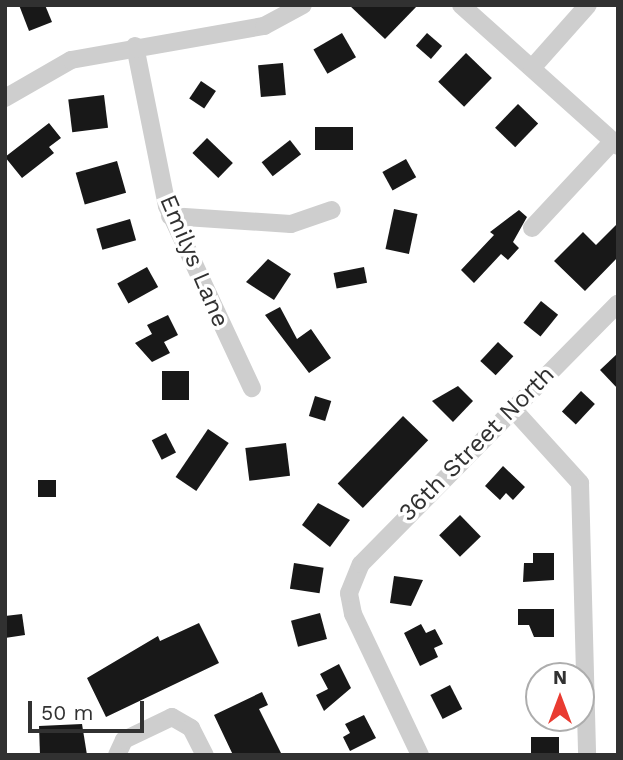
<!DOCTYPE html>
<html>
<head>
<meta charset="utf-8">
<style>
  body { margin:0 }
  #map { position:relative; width:623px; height:760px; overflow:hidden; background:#fff; font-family:"Work Sans",sans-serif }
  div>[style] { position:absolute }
  .building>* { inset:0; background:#181818; transform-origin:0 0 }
  .minor>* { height:18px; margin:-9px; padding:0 9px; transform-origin:9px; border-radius:9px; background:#cecece }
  span { translate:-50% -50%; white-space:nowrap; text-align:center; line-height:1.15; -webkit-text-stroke:7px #fff; paint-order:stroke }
  .street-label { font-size:24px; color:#313131 }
  .frame { position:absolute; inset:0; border:7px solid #313131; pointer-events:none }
  .north { position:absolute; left:525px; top:662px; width:70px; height:70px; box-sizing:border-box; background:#fff; border:2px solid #adadad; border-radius:50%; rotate:0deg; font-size:19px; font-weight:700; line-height:28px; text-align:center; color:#313131 }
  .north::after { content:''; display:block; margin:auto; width:24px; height:32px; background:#e93b31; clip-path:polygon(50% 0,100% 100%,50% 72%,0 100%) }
  .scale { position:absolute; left:28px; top:701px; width:116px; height:32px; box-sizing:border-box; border:4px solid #313131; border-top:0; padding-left:9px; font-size:21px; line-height:24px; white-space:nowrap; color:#313131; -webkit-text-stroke:5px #fff; paint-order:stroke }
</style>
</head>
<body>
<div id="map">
  <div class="building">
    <i style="clip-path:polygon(19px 5px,45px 5px,52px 22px,29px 31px)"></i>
    <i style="clip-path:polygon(349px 5px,418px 5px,385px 39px)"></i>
    <i style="left:342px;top:33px;width:28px;height:33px;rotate:60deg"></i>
    <i style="left:427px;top:33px;width:20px;height:17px;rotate:41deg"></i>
    <i style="left:466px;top:53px;width:36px;height:40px;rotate:44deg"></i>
    <i style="left:283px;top:63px;width:32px;height:25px;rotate:85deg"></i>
    <i style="left:201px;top:81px;width:18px;height:21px;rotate:34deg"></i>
    <i style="left:104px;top:95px;width:33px;height:36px;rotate:83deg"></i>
    <i style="left:518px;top:104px;width:28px;height:33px;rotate:44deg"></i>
    <i style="clip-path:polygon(49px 123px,61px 138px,49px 147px,54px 153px,22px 178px,5px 157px)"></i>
    <i style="left:315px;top:127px;width:38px;height:23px"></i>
    <i style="left:207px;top:138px;width:36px;height:21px;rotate:44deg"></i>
    <i style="left:290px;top:140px;width:18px;height:36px;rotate:52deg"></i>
    <i style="left:406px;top:159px;width:21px;height:27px;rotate:61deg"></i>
    <i style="left:117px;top:161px;width:33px;height:43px;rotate:74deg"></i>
    <i style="left:394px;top:209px;width:24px;height:41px;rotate:12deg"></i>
    <i style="clip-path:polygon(519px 210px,527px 217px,513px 242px,519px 248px,508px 260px,501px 254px,474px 283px,461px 270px,494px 235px,490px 232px)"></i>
    <i style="left:130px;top:219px;width:22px;height:35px;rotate:74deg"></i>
    <i style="clip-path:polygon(618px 223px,618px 257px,585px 291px,554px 261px,583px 232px,596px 245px)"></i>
    <i style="clip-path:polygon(268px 259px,291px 274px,274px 300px,246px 282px)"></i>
    <i style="left:147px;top:267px;width:23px;height:34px;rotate:61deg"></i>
    <i style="left:364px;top:267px;width:16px;height:31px;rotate:79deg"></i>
    <i style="left:541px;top:301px;width:22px;height:28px;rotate:39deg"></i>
    <i style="clip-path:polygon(280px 307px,297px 339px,311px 329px,331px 358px,309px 373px,265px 315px)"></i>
    <i style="clip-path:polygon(168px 315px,178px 335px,164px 342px,170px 353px,152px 362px,135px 343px,152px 334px,147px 325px)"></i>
    <i style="left:498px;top:342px;width:21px;height:26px;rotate:43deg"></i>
    <i style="clip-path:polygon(618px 353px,618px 389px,600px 370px)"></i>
    <i style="left:162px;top:371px;width:27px;height:29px"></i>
    <i style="clip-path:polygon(458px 386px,473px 401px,453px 422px,432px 401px)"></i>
    <i style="left:581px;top:391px;width:19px;height:28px;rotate:43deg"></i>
    <i style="left:315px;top:396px;width:17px;height:21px;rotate:17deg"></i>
    <i style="left:403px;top:416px;width:35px;height:94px;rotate:44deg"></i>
    <i style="left:208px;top:429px;width:25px;height:58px;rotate:34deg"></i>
    <i style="left:166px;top:433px;width:22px;height:16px;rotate:63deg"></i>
    <i style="left:286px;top:443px;width:33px;height:41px;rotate:83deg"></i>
    <i style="clip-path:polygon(503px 466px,525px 487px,513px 500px,506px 493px,500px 500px,485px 486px)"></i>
    <i style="left:38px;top:480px;width:18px;height:17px"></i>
    <i style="clip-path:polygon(318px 503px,350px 520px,330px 547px,302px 525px)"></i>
    <i style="left:460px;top:515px;width:30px;height:29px;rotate:46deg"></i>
    <i style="clip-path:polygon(533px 553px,554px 553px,554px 580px,523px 582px,524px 563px,533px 563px)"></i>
    <i style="left:294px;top:563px;width:30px;height:26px;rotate:9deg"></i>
    <i style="clip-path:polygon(394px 576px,423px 580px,411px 606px,390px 603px)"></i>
    <i style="clip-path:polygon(518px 609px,554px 609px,554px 637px,534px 637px,529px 625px,518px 625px)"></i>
    <i style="left:320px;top:613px;width:27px;height:30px;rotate:75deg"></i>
    <i style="clip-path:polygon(22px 614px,25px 635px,5px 638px,5px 616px)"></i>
    <i style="clip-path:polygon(199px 623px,219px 663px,106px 717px,87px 678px,158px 636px,160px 641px)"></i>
    <i style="clip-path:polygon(421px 624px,426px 633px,435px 629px,443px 644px,434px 648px,438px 657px,420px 666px,404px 633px)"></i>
    <i style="clip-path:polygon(339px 664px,351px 688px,324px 711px,316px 695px,328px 689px,320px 674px)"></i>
    <i style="left:450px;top:685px;width:27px;height:22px;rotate:63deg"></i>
    <i style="clip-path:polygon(262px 692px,268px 705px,259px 709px,282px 755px,233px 755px,214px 715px)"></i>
    <i style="clip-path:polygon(364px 715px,376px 738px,350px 751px,343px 737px,350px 733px,345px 724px)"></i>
    <i style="clip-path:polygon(82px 724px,87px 755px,40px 755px,39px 726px)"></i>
    <i style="left:531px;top:737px;width:28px;height:18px"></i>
  </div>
  <div class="minor">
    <i style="left:461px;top:5px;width:211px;rotate:41.9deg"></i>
    <i style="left:135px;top:46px;width:163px;rotate:78.7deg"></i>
    <i style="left:167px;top:206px;width:201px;rotate:65deg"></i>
    <i style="left:532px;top:68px;width:84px;rotate:-48.4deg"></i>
    <i style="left:5px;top:98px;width:76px;rotate:-29.9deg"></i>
    <i style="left:71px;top:60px;width:196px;rotate:-10deg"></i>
    <i style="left:264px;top:26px;width:44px;rotate:-28.3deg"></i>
    <i style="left:170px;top:216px;width:121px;rotate:3.8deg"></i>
    <i style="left:291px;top:224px;width:43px;rotate:-18.9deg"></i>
    <i style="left:532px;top:228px;width:119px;rotate:-47deg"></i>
    <i style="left:513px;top:409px;width:100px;rotate:47.8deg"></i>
    <i style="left:580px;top:483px;width:272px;rotate:88.5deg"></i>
    <i style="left:117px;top:755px;width:17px;rotate:-65deg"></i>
    <i style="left:124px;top:740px;width:53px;rotate:-25.6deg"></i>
    <i style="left:172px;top:717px;width:22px;rotate:30deg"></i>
    <i style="left:191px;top:728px;width:30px;rotate:63deg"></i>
    <i style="left:420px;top:755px;width:156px;rotate:-115.4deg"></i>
    <i style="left:353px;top:614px;width:21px;rotate:-101deg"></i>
    <i style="left:349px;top:593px;width:31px;rotate:-68deg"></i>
    <i style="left:361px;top:564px;width:366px;rotate:-45.4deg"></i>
  </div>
  <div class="street-label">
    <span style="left:194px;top:261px;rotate:67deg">Emilys Lane</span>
    <span style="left:477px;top:444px;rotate:-45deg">36th Street North</span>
  </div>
  <div class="frame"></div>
  <div class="north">N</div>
  <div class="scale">50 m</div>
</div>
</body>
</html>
